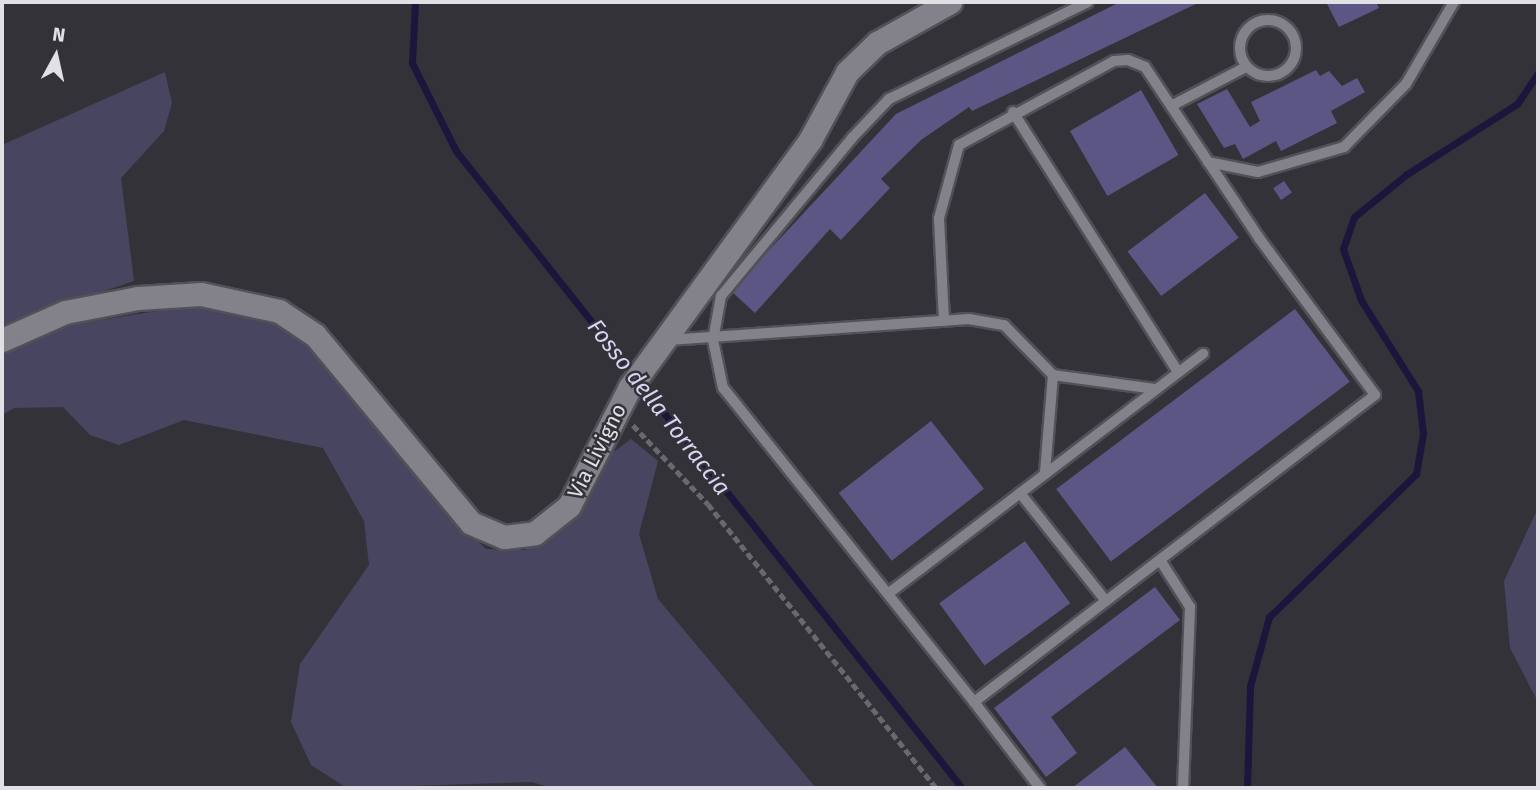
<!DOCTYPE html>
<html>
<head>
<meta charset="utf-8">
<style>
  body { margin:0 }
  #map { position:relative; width:1540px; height:790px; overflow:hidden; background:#333239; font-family:"Fira Sans",sans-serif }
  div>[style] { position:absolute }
  .green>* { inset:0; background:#484560 }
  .stream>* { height:7px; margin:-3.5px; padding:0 3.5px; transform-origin:3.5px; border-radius:3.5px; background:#1e153d }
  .building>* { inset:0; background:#5c5684; transform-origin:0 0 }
  .path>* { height:4.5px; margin-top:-2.25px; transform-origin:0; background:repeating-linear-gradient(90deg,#69686e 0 7px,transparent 0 10.5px) }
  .roads { filter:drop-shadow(2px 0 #525157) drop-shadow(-2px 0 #525157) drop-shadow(0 2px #525157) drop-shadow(0 -2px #525157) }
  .service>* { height:10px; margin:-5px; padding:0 5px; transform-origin:5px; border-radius:5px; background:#83828a }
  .service>.ring { margin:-5px; padding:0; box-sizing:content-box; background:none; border:10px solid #83828a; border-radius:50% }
  .minor>* { height:23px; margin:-11.5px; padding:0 11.5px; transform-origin:11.5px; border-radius:11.5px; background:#83828a }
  span { translate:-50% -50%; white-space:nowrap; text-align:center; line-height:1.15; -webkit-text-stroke:5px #333239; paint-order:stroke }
  .street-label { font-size:21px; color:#e1e0e5 }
  .water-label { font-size:23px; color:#d7d5f3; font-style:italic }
  .frame { position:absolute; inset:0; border:4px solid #e1e0e5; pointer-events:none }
  .north { position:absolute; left:21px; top:21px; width:70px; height:70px; -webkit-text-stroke:5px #333239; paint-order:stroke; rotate:8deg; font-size:19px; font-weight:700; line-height:28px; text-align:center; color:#e1e0e5 }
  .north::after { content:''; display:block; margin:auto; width:24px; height:32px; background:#e1e0e5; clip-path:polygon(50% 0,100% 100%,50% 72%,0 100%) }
</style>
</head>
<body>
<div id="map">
  <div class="green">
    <i style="clip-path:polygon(165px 72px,172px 103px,164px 131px,121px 178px,134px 281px,2px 325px,2px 145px)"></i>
    <i style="clip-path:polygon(189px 306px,247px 310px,307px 335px,443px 508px,486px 549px,525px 550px,567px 527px,612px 453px,631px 439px,658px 461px,639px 534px,658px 599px,816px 788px,552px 788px,532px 782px,347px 788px,311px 765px,291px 722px,300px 664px,369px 565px,364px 521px,323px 448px,184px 420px,119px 445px,90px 435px,63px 407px,14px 408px,2px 415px,2px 350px,49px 328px)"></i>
    <i style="clip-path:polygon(1538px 508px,1538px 702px,1510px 648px,1504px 581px)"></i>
  </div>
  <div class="stream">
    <i style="left:415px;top:2px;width:61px;rotate:92.8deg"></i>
    <i style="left:412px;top:63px;width:98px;rotate:63.4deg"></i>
    <i style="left:456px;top:151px;width:814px;rotate:51.54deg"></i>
    <i style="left:1247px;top:788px;width:102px;rotate:-88.3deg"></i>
    <i style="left:1250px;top:686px;width:72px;rotate:-74.6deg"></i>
    <i style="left:1269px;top:617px;width:205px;rotate:-44.2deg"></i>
    <i style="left:1416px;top:474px;width:41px;rotate:-80.1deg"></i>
    <i style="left:1423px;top:434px;width:43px;rotate:-96.6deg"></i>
    <i style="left:1418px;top:391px;width:107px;rotate:-122.1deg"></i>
    <i style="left:1361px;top:300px;width:54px;rotate:-109.4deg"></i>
    <i style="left:1343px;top:249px;width:34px;rotate:-71deg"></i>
    <i style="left:1354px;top:217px;width:68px;rotate:-39.1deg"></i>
    <i style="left:1407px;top:174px;width:130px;rotate:-32.5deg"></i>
    <i style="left:1517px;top:104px;width:37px;rotate:-56deg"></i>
  </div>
  <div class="building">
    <i style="clip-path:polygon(1120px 2px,1200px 2px,972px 111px,969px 107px,921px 140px,881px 179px,890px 188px,841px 240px,830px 229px,755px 313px,731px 291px,896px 114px)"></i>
    <i style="clip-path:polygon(1326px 2px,1376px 2px,1379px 8px,1339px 27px)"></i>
    <i style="clip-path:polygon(1316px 70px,1320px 76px,1329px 71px,1342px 86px,1357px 78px,1365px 92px,1331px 111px,1337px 123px,1281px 151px,1276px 141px,1243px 159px,1235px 144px,1224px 148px,1197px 104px,1227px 89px,1250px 127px,1260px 121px,1251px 102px)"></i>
    <i style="left:1141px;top:90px;width:75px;height:82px;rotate:60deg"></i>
    <i style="left:1284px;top:181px;width:14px;height:13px;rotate:56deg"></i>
    <i style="left:1205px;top:193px;width:56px;height:97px;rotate:53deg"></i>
    <i style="left:1295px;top:309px;width:91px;height:299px;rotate:53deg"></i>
    <i style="left:931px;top:421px;width:86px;height:117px;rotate:52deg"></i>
    <i style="left:1025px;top:541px;width:77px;height:106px;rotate:54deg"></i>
    <i style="clip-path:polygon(1155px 587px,1180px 620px,1051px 717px,1077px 753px,1046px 777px,994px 708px)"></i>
    <i style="clip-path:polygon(1125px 747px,1158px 788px,1072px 788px)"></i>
  </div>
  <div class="path">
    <i style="left:633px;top:425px;width:109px;rotate:46.5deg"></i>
    <i style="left:708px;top:504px;width:364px;rotate:51.2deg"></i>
  </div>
  <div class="roads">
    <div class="service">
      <i class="ring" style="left:1240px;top:20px;width:46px;height:46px"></i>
      <i style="left:1171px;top:106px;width:85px;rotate:-27.5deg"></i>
      <i style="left:1013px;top:112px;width:308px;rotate:57.6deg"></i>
      <i style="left:1208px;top:162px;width:51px;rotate:11.3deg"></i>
      <i style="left:1258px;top:172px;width:90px;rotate:-16.2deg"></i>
      <i style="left:1344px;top:147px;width:88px;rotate:-45.5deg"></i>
      <i style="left:1406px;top:84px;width:95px;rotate:-59.7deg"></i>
      <i style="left:944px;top:321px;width:103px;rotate:-92.8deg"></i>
      <i style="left:939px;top:218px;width:76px;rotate:-74.7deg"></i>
      <i style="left:959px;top:145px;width:176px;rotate:-28.5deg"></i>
      <i style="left:1114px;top:61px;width:14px;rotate:-4deg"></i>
      <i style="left:1128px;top:60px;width:18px;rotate:22deg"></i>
      <i style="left:1145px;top:67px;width:206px;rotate:56.3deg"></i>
      <i style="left:1259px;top:238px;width:195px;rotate:53.5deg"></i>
      <i style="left:1375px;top:395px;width:505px;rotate:142.56deg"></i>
      <i style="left:974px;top:702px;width:402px;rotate:-128.6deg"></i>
      <i style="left:723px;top:388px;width:49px;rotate:-101.8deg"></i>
      <i style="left:713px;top:340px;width:45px;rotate:-79.7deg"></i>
      <i style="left:721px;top:296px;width:205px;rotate:-50.3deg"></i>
      <i style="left:852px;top:138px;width:54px;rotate:-46.5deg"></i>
      <i style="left:889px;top:99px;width:221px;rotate:-26deg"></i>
      <i style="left:668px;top:340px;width:302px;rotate:-4deg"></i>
      <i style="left:969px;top:319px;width:36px;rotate:10deg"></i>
      <i style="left:1004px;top:325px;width:70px;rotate:45.6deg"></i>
      <i style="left:1053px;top:375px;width:98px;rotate:94.7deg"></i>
      <i style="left:1053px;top:375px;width:103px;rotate:7.8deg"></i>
      <i style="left:1020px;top:493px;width:138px;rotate:51.5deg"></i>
      <i style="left:1160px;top:560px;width:56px;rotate:57.4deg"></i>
      <i style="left:1190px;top:607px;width:181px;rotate:92.2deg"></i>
      <i style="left:889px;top:593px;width:395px;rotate:-37.3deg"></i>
      <i style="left:974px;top:702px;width:108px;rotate:52.5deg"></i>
    </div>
    <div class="minor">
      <i style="left:2px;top:340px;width:69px;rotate:-24deg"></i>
      <i style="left:65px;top:312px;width:74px;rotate:-10.9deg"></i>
      <i style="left:138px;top:298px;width:63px;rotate:-3.6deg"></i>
      <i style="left:201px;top:294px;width:80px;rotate:12.3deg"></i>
      <i style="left:279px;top:311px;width:43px;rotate:33.7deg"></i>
      <i style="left:315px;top:335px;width:244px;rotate:50.3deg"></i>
      <i style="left:471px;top:523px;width:36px;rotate:23deg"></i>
      <i style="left:504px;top:537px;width:31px;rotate:-7deg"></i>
      <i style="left:535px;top:533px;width:43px;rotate:-38.5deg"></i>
      <i style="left:569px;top:506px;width:134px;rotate:-62.9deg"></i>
      <i style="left:630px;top:387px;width:306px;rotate:-53.9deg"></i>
      <i style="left:810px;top:140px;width:77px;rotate:-61.4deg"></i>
      <i style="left:847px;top:72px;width:42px;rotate:-44deg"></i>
      <i style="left:877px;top:43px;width:84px;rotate:-29.3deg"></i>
    </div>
  </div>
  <div class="street-label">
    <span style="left:597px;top:451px;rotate:-63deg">Via Livigno</span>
  </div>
  <div class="water-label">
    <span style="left:659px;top:407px;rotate:52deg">Fosso della Torraccia</span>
  </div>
  <div class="frame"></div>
  <div class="north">N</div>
</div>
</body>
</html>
